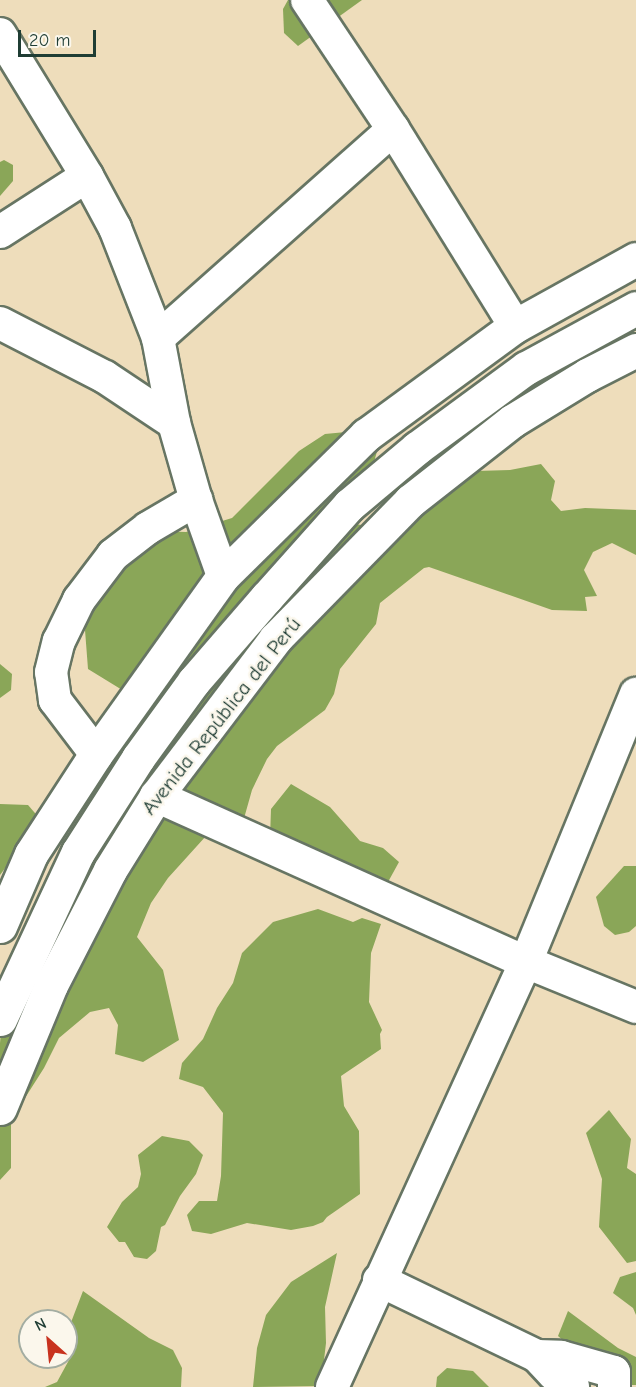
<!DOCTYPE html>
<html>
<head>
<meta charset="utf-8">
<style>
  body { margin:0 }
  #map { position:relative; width:636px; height:1387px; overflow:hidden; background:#edb; font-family:"Comic Neue",sans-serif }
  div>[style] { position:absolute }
  .forest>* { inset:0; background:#8aa658 }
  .roads { filter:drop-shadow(2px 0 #677563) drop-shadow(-2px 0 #677563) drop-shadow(0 2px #677563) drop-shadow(0 -2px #677563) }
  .minor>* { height:32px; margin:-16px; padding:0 16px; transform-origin:16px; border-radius:16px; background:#fff }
  .tertiary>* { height:33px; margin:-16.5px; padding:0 16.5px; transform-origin:16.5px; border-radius:16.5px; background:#fff }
  .trunk>* { height:33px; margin:-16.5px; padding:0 16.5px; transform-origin:16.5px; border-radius:16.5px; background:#fff }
  span { translate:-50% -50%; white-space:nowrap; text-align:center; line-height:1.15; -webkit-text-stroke:5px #fbf7ec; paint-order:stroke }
  .street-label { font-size:21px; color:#1f3d34 }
  .north { position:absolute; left:18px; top:1309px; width:60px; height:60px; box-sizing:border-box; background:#fbf7ec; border:2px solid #a3ada2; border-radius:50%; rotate:333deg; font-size:16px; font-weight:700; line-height:24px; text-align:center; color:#1f3d34 }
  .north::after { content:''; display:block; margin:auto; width:21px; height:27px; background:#c8321e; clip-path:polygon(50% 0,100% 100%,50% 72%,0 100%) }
  .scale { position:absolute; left:18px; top:30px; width:78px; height:27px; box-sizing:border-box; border:3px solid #1f3d34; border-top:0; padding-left:8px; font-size:18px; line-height:21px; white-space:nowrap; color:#1f3d34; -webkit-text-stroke:4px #fbf7ec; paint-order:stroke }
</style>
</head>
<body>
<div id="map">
  <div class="forest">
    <i style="clip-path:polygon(288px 0,362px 0,298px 46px,284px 33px,283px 9px)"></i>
    <i style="clip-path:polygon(4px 160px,13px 165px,13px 181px,0 196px,0 162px)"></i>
    <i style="clip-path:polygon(367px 430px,378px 448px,370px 476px,342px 522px,368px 526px,476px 471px,510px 470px,541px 464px,555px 481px,551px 500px,561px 511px,585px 508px,636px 510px,636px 555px,612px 543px,593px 552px,584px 570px,597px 596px,585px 597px,587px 611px,552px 610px,429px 567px,424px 568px,380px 603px,376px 624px,340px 669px,334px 694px,325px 710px,277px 746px,267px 759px,252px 790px,241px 829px,231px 835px,206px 836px,168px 878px,151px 903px,137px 937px,163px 970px,179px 1040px,143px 1062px,115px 1054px,118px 1025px,109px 1008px,90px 1012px,59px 1038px,44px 1068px,11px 1120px,11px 1168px,0 1180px,0 1043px,3px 1012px,66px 916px,90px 873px,108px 828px,147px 709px,132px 696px,88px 669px,85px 630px,96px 590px,153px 531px,186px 532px,232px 518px,299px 451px,325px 434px)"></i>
    <i style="clip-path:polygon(0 664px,12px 674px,11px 690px,0 698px)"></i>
    <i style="clip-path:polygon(291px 784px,330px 807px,360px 841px,383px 848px,399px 862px,388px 882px,388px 892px,270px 838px,271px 809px)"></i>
    <i style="clip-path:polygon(0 804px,28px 805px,41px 820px,0 875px)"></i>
    <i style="clip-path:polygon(624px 866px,636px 866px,636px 926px,629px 932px,615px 935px,604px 926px,596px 897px)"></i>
    <i style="clip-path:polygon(318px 909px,353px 922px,362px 918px,381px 924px,371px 953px,369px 1002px,382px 1030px,380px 1034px,381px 1049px,341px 1076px,344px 1106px,359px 1131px,360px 1194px,327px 1217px,323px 1222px,313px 1226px,291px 1230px,247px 1223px,211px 1234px,192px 1231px,187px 1215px,199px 1201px,217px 1201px,221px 1176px,223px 1113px,203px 1087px,179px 1079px,182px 1063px,203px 1039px,217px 1008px,233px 983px,242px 953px,273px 922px)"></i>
    <i style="clip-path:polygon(609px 1110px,631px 1139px,627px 1168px,636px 1174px,636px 1261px,627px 1263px,599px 1227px,602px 1179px,586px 1133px)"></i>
    <i style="clip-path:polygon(162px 1136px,189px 1141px,203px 1155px,196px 1174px,180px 1196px,165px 1225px,161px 1227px,156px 1251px,147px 1259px,134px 1257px,125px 1242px,119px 1242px,107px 1227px,122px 1202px,138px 1187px,141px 1174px,138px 1155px)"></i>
    <i style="clip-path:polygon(337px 1253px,325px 1307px,326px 1343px,321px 1386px,253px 1387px,257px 1348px,266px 1315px,291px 1282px)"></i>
    <i style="clip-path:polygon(636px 1272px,636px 1315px,633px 1308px,613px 1293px,620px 1277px)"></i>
    <i style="clip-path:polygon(83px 1291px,149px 1338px,173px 1350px,182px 1368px,181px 1387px,45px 1387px,57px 1382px,75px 1349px,70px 1325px)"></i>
    <i style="clip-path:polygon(568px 1311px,618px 1348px,636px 1357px,636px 1385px,616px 1385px,558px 1336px)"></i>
    <i style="clip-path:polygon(447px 1368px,473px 1371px,489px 1387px,436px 1387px,437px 1377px)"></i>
  </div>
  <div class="roads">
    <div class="minor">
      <i style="left:307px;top:0;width:155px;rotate:56.3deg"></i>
      <i style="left:393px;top:129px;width:232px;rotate:58.2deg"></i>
      <i style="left:0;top:34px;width:167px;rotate:58.5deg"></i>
      <i style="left:87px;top:176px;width:59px;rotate:61.7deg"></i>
      <i style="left:115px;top:228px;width:118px;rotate:68.6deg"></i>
      <i style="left:158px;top:338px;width:86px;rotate:79.3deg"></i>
      <i style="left:174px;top:423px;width:80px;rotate:74.1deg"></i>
      <i style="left:196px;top:500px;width:81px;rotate:70.4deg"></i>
      <i style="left:0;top:232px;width:103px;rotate:-32.8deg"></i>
      <i style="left:0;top:323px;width:118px;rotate:27.2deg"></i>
      <i style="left:105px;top:377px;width:83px;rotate:33.7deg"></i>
      <i style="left:158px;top:338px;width:314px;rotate:-41.6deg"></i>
      <i style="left:96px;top:754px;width:68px;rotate:-127.2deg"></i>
      <i style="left:55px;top:700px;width:28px;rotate:-98deg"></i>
      <i style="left:51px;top:672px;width:32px;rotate:-76deg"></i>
      <i style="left:59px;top:641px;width:46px;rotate:-64deg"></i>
      <i style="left:79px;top:600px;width:56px;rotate:-52.9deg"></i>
      <i style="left:113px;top:555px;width:44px;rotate:-37.6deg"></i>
      <i style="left:148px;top:528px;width:56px;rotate:-30.3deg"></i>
      <i style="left:156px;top:796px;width:406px;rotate:24.2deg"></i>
      <i style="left:526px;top:962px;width:119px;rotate:22.2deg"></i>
      <i style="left:379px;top:1280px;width:175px;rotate:25.7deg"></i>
      <i style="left:537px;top:1356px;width:25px;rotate:47deg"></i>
      <i style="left:554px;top:1374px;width:23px;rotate:34deg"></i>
      <i style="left:537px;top:1356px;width:24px;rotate:2deg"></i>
      <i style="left:561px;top:1357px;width:55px;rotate:15.8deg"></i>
      <i style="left:614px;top:1372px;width:15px;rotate:90deg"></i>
      <i style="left:332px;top:1387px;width:467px;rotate:-65.5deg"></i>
      <i style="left:526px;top:962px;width:290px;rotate:-67.7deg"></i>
    </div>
    <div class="tertiary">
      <i style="left:0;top:1019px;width:184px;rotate:-65deg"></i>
      <i style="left:78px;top:852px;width:112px;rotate:-57.4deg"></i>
      <i style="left:138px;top:758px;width:95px;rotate:-54deg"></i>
      <i style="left:194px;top:681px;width:110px;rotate:-49.1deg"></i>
      <i style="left:266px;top:598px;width:125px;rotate:-48.3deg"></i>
      <i style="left:349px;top:505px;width:89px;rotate:-40deg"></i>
      <i style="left:417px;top:448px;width:135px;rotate:-36.3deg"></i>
      <i style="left:526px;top:368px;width:125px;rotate:-28.6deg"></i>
    </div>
    <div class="trunk">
      <i style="left:0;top:926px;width:78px;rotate:-66.7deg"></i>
      <i style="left:31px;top:854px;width:119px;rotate:-57deg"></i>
      <i style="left:96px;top:754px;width:219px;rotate:-54.5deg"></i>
      <i style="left:223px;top:576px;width:201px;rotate:-44.6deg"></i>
      <i style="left:366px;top:435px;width:185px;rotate:-36.2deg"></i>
      <i style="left:515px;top:326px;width:138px;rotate:-29deg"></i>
      <i style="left:0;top:1108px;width:133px;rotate:-67.5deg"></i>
      <i style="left:51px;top:985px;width:129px;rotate:-62.8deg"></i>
      <i style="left:110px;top:870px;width:87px;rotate:-58.1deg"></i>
      <i style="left:156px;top:796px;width:197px;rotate:-52.8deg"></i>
      <i style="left:275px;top:639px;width:193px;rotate:-45.6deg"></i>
      <i style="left:410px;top:501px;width:130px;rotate:-38.1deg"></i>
      <i style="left:512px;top:421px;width:88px;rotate:-31.5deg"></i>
      <i style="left:587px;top:375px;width:55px;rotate:-27deg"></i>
    </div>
  </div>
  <div class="street-label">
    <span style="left:221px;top:716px;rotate:-52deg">Avenida República del Perú</span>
  </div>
  <div class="north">N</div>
  <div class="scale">20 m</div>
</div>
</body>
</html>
